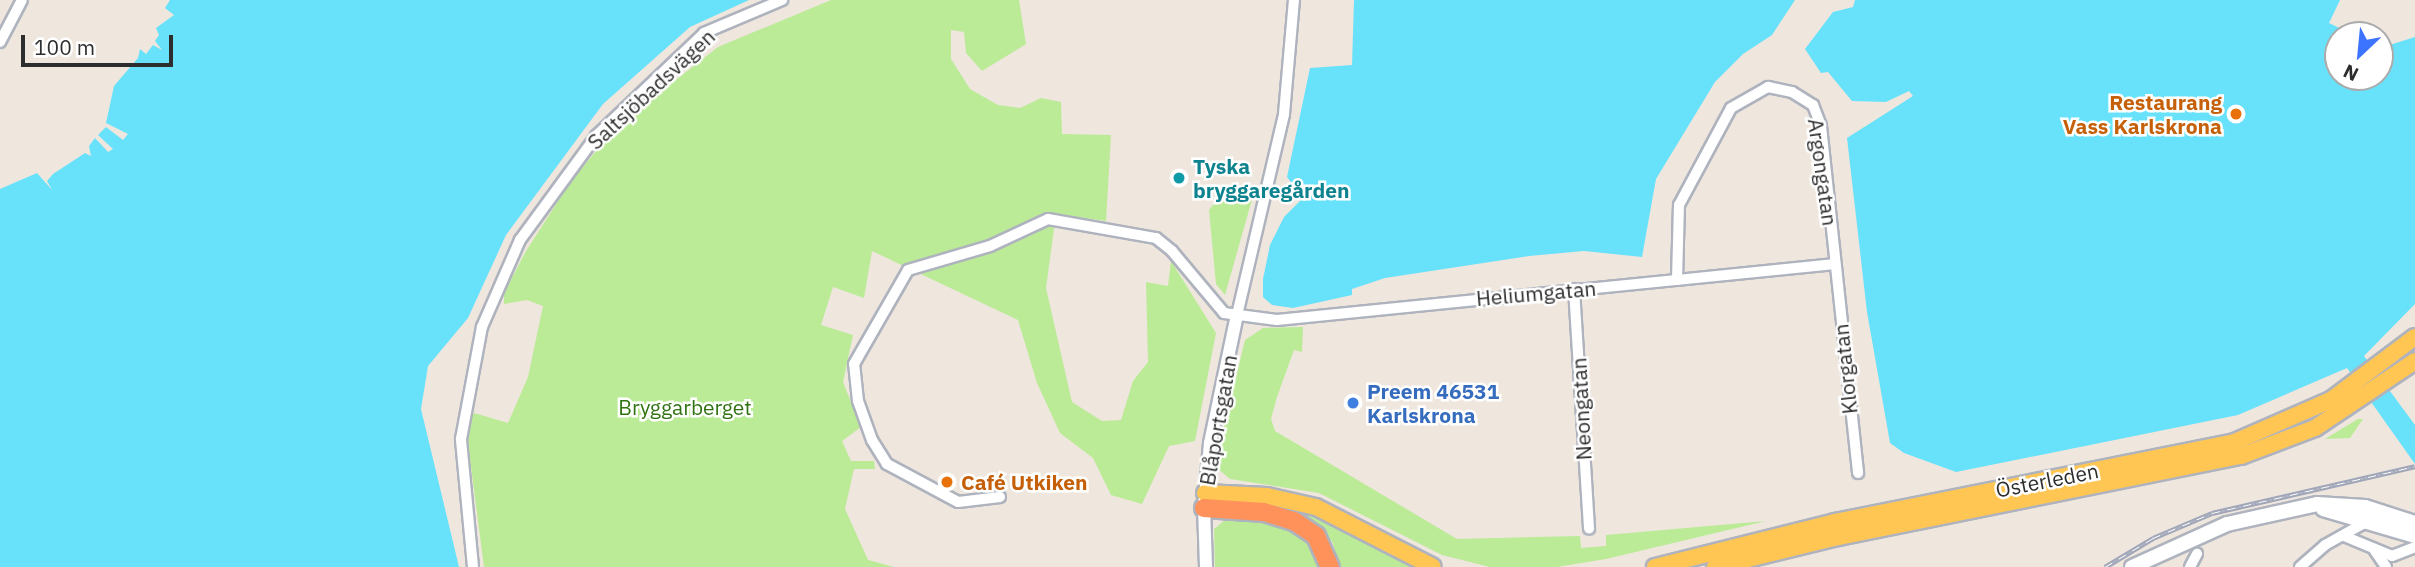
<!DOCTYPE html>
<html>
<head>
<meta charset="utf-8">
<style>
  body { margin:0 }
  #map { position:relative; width:2415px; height:567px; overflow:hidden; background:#efe6de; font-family:"IBM Plex Sans",sans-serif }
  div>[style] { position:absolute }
  .green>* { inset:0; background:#bbeb96 }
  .water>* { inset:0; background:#68e2fb }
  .roads { filter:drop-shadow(2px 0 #aeb3be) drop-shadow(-2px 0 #aeb3be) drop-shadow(0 2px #aeb3be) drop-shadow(0 -2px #aeb3be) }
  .minor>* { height:10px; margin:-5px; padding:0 5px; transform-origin:5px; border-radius:5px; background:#fff }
  .tertiary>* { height:12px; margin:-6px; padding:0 6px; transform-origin:6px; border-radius:6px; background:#fff }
  .secondary>* { height:14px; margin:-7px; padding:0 7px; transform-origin:7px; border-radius:7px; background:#fff }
  .primary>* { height:16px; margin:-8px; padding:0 8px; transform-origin:8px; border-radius:8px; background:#ffc654 }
  .motorway>* { height:18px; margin:-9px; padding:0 9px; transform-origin:9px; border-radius:9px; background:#ff915a }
  .rail>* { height:5px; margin-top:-2.5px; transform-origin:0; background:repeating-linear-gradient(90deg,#fff 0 8px,#a0a6b9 0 16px); box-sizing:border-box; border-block:2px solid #a0a6b9 }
  .dots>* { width:19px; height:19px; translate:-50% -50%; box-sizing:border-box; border:4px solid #fff; border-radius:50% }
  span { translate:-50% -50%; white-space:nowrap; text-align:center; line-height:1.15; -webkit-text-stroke:5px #fff; paint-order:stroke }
  .street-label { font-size:21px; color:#2d2d2d }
  .food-label { font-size:21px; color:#c56008; font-weight:700 }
  .right { translate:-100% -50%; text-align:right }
  .left { translate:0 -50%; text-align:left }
  .culture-label { font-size:21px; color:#0d838f; font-weight:700 }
  .shop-label { font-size:21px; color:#366cbe; font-weight:700 }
  .park-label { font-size:21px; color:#317313 }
  .north { position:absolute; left:2324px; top:21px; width:70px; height:70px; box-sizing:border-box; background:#fff; border:2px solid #ababab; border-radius:50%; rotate:206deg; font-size:19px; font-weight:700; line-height:28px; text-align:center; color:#2d2d2d }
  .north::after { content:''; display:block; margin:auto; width:24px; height:32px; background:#3c73ff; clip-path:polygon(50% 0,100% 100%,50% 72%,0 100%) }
  .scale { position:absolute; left:21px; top:35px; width:152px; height:32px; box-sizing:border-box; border:4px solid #2d2d2d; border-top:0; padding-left:9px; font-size:21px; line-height:24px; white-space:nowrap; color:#2d2d2d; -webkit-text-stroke:5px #fff; paint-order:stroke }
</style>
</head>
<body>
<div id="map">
  <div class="green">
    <i style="clip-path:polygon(831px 0,1019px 0,1026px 44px,982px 71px,966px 53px,964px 32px,951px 30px,951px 59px,970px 89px,998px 105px,1020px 108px,1041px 98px,1061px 102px,1062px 134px,1111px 135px,1106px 221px,1056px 214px,1046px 288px,1072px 402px,1102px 421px,1121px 420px,1133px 381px,1148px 362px,1146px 282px,1168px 286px,1171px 261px,1216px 333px,1195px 441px,1169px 446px,1142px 504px,1111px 495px,1093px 458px,1060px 433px,1037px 383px,1018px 320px,872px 251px,864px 298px,833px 287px,821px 325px,853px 335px,843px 382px,861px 427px,842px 441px,851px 461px,874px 461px,875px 469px,854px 469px,845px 509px,868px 560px,894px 567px,484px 567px,468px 444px,470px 419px,474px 413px,508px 423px,528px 377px,543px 306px,527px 300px,504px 304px,504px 293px,526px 251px,571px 181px,618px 125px,718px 47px)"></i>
    <i style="clip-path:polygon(1227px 187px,1255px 189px,1225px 295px,1216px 284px,1209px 210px)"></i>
    <i style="clip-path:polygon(1303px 327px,1302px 352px,1294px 350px,1277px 397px,1271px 419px,1275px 431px,1457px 539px,1580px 536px,1581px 548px,1606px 546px,1606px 535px,1766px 521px,1606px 559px,1557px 567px,1490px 567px,1442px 555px,1319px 493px,1230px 479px,1216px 467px,1216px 458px,1245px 340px,1263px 328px)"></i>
    <i style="clip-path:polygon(2363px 419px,2350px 438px,2325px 439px,2358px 419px)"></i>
    <i style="clip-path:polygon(1261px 503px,1314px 512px,1417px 567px,1339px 567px,1333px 543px,1316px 523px)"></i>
    <i style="clip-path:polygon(1242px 519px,1289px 528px,1305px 538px,1321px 567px,1215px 567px,1214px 529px,1225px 520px)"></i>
  </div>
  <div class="water">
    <i style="clip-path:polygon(170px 0,749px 0,690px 27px,603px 104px,506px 235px,468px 318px,428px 366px,421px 409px,459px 567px,0 567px,0 189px,37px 173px,52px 190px,47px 181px,53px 174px,85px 153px,91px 156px,89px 146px,95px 138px,108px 152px,113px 149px,98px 135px,106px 127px,123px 140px,128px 134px,106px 123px,114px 86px,138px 58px,140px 49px,146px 54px,153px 45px,162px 50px,155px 41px,159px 35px,156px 28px,174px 15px,165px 8px)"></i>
    <i style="clip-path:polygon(1354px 0,1795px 0,1772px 35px,1743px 54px,1715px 82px,1656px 179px,1642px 257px,1584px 251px,1529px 256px,1385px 278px,1352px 289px,1352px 295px,1293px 308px,1272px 305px,1263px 297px,1263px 279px,1270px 245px,1284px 217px,1303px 198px,1287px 177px,1310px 68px,1352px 65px)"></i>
    <i style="clip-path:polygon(1855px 0,2340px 0,2329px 23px,2354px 35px,2338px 35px,2338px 77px,2380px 77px,2380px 48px,2415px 37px,2415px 304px,2364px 356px,2415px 425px,2415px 464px,2347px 368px,2238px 415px,1956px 472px,1904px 453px,1890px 443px,1867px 312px,1847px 138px,1913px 96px,1909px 91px,1886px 102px,1852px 101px,1828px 72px,1821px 73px,1805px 49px,1833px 12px,1853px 7px)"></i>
  </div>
  <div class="roads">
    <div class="minor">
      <i style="left:0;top:42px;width:47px;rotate:-62.4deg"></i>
      <i style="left:1677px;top:280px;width:75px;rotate:-88.5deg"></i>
      <i style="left:1679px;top:205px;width:110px;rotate:-61.8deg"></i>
      <i style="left:1731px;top:108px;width:43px;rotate:-29.6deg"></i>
      <i style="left:1768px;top:87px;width:25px;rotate:12deg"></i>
      <i style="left:1792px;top:92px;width:25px;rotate:32deg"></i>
      <i style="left:1813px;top:105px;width:22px;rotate:69deg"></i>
      <i style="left:1821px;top:126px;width:349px;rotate:83.9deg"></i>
      <i style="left:1574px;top:289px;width:240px;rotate:86.4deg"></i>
      <i style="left:1237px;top:315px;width:206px;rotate:-76.8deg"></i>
      <i style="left:1284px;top:114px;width:114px;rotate:-85deg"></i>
      <i style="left:1000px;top:497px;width:42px;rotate:173.2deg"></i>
      <i style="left:958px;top:502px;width:81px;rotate:-151.8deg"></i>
      <i style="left:887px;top:464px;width:28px;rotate:-122deg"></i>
      <i style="left:872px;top:440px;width:41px;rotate:-109.7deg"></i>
      <i style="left:858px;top:401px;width:37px;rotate:-96deg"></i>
      <i style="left:854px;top:364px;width:108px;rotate:-60.1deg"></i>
      <i style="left:908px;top:270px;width:85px;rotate:-16.3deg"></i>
      <i style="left:990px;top:246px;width:64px;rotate:-25deg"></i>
      <i style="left:1048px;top:219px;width:110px;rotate:10deg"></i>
      <i style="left:1156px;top:238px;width:21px;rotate:39deg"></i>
      <i style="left:1172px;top:251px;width:81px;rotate:50deg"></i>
      <i style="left:1224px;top:313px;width:53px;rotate:7.5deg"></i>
      <i style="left:1277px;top:320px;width:561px;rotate:-5.73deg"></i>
      <i style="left:2344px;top:536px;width:52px;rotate:22.6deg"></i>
      <i style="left:2392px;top:556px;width:25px;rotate:-21deg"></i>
      <i style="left:2375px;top:551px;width:19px;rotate:55deg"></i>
      <i style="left:473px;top:567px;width:129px;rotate:-95.4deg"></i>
      <i style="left:461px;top:439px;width:114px;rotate:-79.4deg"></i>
      <i style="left:482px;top:327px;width:95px;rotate:-66.4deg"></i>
      <i style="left:520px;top:240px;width:129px;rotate:-53.8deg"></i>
      <i style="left:596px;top:136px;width:149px;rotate:-43.6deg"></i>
      <i style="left:704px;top:33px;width:85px;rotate:-22.9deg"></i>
      <i style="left:2190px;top:567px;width:15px;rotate:-62deg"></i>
      <i style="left:2300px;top:567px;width:33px;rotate:-41deg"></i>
      <i style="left:2325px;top:545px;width:49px;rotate:-29.2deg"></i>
    </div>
    <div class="tertiary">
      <i style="left:1206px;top:567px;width:59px;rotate:-91.9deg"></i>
      <i style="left:1204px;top:508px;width:65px;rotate:-84.7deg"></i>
      <i style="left:1210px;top:443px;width:131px;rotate:-78.1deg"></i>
    </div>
    <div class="secondary">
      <i style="left:2323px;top:509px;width:96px;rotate:16.4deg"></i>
      <i style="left:2132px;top:567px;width:104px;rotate:-24.4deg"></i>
      <i style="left:2227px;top:524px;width:92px;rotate:-12.5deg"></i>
      <i style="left:2317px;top:504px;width:48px;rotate:3.6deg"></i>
      <i style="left:2365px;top:507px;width:52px;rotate:17.7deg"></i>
    </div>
    <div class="primary">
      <i style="left:1205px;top:493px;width:62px;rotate:2.8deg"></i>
      <i style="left:1267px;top:496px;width:50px;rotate:12.7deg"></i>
      <i style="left:1316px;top:507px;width:131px;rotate:27.1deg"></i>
      <i style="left:1655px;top:567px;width:186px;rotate:-14deg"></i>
      <i style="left:1835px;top:522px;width:405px;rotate:-11.3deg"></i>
      <i style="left:2232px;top:443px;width:108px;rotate:-23.5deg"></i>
      <i style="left:2331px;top:400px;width:105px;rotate:-36.9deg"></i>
      <i style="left:1715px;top:567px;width:127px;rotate:-13.7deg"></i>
      <i style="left:1838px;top:537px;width:411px;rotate:-11.4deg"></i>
      <i style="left:2241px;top:456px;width:79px;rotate:-20.7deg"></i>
      <i style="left:2315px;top:428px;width:120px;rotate:-33.8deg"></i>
    </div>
    <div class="motorway">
      <i style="left:1204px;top:508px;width:60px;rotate:3.8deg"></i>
      <i style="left:1264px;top:512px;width:31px;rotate:17deg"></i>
      <i style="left:1294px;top:521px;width:27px;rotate:34deg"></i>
      <i style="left:1316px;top:536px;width:34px;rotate:66deg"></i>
    </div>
  </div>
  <div class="rail">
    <i style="left:2105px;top:567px;width:56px;rotate:-31.1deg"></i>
    <i style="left:2153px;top:538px;width:64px;rotate:-23deg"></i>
    <i style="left:2212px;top:513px;width:208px;rotate:-13deg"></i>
  </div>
  <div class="dots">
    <i style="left:2236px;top:114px;background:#e8710a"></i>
    <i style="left:1179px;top:178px;background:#0f9aa8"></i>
    <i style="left:1353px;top:403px;background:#3f7fe0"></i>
    <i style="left:947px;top:482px;background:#e8710a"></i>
  </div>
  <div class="street-label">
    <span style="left:651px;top:89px;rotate:-43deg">Saltsjöbadsvägen</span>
    <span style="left:1823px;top:172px;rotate:82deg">Argongatan</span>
    <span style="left:1536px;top:293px;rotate:-5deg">Heliumgatan</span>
    <span style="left:1845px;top:369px;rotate:-96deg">Klorgatan</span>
    <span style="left:1581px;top:409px;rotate:-93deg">Neongatan</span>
    <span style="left:1218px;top:420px;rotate:-80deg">Blåportsgatan</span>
    <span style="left:2047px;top:480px;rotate:-11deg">Österleden</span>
  </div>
  <div class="food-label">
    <span class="right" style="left:2222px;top:114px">Restaurang<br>Vass Karlskrona</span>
    <span class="left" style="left:961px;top:482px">Café Utkiken</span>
  </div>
  <div class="culture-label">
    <span class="left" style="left:1193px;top:178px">Tyska<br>bryggaregården</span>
  </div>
  <div class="shop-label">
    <span class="left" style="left:1367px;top:403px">Preem 46531<br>Karlskrona</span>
  </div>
  <div class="park-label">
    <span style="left:685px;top:407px">Bryggarberget</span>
  </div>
  <div class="north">N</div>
  <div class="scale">100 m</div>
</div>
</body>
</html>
